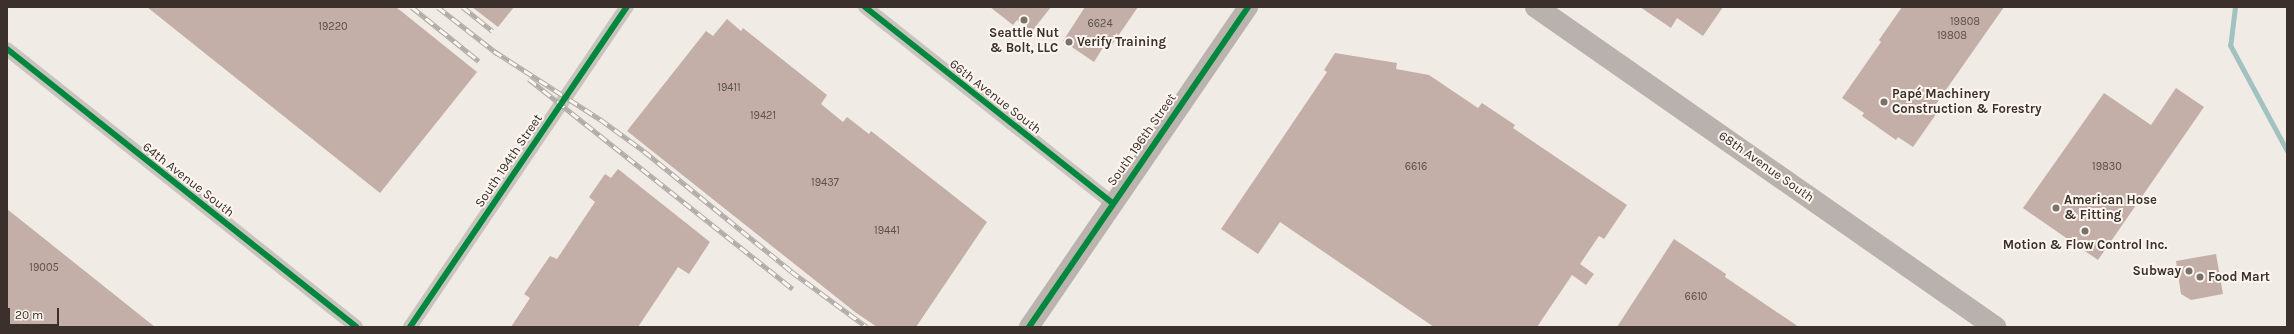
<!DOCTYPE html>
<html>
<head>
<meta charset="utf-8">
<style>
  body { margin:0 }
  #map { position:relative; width:2294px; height:334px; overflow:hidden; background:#f0ebe5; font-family:Karla,sans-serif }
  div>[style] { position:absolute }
  .stream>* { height:5px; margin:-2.5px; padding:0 2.5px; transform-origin:2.5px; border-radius:2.5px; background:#a1c2c1 }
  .building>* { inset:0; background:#c3afa7 }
  .minor>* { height:14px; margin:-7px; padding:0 7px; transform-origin:7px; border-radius:7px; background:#c9c3be }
  .secondary>* { height:20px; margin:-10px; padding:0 10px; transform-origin:10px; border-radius:10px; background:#bab3ae }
  .primary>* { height:22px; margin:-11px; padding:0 11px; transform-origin:11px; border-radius:11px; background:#b8b1ad }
  .rail>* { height:4.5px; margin-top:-2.25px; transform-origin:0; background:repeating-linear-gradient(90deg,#fbf5ee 0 9px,#b1aca8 0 18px); box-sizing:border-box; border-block:1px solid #b1aca8 }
  .cycleway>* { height:6px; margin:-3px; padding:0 3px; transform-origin:3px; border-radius:3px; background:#00873e }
  .dots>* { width:11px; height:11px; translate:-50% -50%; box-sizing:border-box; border:2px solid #fbf5ee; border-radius:50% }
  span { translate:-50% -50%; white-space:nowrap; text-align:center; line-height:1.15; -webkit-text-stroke:4px #fbf5ee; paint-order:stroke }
  .number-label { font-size:11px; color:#5d504a }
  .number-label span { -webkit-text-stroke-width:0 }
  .poi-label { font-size:13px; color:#3b302b; font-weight:700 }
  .left { translate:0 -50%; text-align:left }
  .right { translate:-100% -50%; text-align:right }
  .street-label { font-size:13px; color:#3b302b }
  .frame { position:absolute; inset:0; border:8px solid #3b302b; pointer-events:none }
  .scale { position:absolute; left:8px; top:308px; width:51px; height:18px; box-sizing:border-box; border:2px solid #3b302b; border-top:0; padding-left:5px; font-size:12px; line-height:14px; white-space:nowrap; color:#3b302b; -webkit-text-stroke:3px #fbf5ee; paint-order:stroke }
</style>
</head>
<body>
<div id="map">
  <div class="stream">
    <i style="left:2235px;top:7px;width:38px;rotate:97deg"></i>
    <i style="left:2230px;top:45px;width:120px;rotate:61.7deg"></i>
  </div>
  <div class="building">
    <i style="clip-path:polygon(147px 7px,396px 7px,477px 72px,380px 193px)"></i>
    <i style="clip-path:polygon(472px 7px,514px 7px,498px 27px)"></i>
    <i style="clip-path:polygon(990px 7px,1051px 7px,1032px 31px,1017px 20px,1013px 25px)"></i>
    <i style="clip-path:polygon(1085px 7px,1138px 7px,1109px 49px,1104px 46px,1094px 62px,1063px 41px)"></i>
    <i style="clip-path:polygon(1640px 7px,1723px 7px,1703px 36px,1677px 18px,1671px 28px)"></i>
    <i style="clip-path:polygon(1902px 7px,2004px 7px,1936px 104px,1941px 107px,1913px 147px,1898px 137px,1896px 140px,1862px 116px,1864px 113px,1842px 98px,1881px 42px,1879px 40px)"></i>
    <i style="clip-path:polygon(727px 19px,741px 31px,743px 28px,827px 95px,821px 104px,843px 122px,847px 117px,869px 134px,871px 131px,987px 222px,916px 327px,877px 327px,855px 312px,627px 131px,706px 31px,713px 36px)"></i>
    <i style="clip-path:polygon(1335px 53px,1397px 63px,1396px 69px,1429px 75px,1478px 108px,1482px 103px,1515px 125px,1513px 128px,1627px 205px,1604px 239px,1599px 236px,1580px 264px,1594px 274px,1586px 285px,1572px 275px,1537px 327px,1434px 327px,1280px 222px,1258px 254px,1221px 229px,1327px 72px,1324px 70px)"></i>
    <i style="clip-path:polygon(2176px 88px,2204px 107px,2098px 260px,2023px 208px,2104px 93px,2151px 125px)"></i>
    <i style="clip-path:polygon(618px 169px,710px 242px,689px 274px,678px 267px,638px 327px,511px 327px,530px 298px,524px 294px,550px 256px,557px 259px,595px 202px,589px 197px,605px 174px,611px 178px)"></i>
    <i style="clip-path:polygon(7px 209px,155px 327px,7px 327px)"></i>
    <i style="clip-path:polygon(1674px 239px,1726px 274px,1725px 277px,1799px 327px,1617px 327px)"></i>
    <i style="clip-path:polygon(2216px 254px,2223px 294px,2191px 300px,2181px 294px,2176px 261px)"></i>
  </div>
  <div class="minor">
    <i style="left:865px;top:7px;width:315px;rotate:38.4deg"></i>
    <i style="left:7px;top:49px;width:446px;rotate:38.5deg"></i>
    <i style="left:410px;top:327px;width:387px;rotate:-55.9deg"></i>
  </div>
  <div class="secondary">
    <i style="left:1029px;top:327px;width:388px;rotate:-55.6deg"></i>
  </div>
  <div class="primary">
    <i style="left:1536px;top:7px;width:560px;rotate:34.88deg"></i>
  </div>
  <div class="rail">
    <i style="left:412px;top:7px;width:86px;rotate:38.9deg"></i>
    <i style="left:438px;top:7px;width:76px;rotate:38.1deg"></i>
    <i style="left:463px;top:7px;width:38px;rotate:39deg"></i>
    <i style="left:494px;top:51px;width:126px;rotate:32.7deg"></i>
    <i style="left:600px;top:119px;width:54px;rotate:36deg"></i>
    <i style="left:644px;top:151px;width:190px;rotate:39.2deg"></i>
    <i style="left:791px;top:271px;width:94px;rotate:36.4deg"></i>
    <i style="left:529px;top:79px;width:337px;rotate:38.5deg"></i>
  </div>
  <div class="cycleway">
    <i style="left:865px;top:7px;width:315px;rotate:38.4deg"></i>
    <i style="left:7px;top:49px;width:446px;rotate:38.5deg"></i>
    <i style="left:410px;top:327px;width:387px;rotate:-55.9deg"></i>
    <i style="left:1029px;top:327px;width:388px;rotate:-55.6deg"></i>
  </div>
  <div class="dots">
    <i style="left:1024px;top:20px;background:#7a716c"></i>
    <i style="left:1069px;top:42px;background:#7a716c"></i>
    <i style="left:1884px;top:102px;background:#7a716c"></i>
    <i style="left:2056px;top:208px;background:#7a716c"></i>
    <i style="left:2085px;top:231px;background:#7a716c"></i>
    <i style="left:2189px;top:271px;background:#7a716c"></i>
    <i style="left:2200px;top:277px;background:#7a716c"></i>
  </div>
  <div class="number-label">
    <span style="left:1965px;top:22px">19808</span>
    <span style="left:1100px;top:24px">6624</span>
    <span style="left:333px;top:27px">19220</span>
    <span style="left:1952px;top:36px">19808</span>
    <span style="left:729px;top:88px">19411</span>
    <span style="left:763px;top:116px">19421</span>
    <span style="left:1416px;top:167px">6616</span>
    <span style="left:2107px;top:167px">19830</span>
    <span style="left:825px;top:183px">19437</span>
    <span style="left:887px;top:231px">19441</span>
    <span style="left:44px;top:268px">19005</span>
    <span style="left:1696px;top:297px">6610</span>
  </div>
  <div class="poi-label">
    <span style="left:1024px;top:41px">Seattle Nut<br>&amp; Bolt, LLC</span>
    <span class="left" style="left:1077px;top:42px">Verify Training</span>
    <span class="left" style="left:1892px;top:102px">Papé Machinery<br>Construction &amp; Forestry</span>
    <span class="left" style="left:2064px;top:208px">American Hose<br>&amp; Fitting</span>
    <span style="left:2085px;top:245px">Motion &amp; Flow Control Inc.</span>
    <span class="right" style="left:2181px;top:271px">Subway</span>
    <span class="left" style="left:2208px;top:277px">Food Mart</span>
  </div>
  <div class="street-label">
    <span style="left:995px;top:97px;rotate:38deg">66th Avenue South</span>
    <span style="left:1142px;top:140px;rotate:-55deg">South 196th Street</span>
    <span style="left:509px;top:161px;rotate:-56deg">South 194th Street</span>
    <span style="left:1766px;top:167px;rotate:35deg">68th Avenue South</span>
    <span style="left:188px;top:180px;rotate:38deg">64th Avenue South</span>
  </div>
  <div class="frame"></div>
  <div class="scale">20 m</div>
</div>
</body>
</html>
